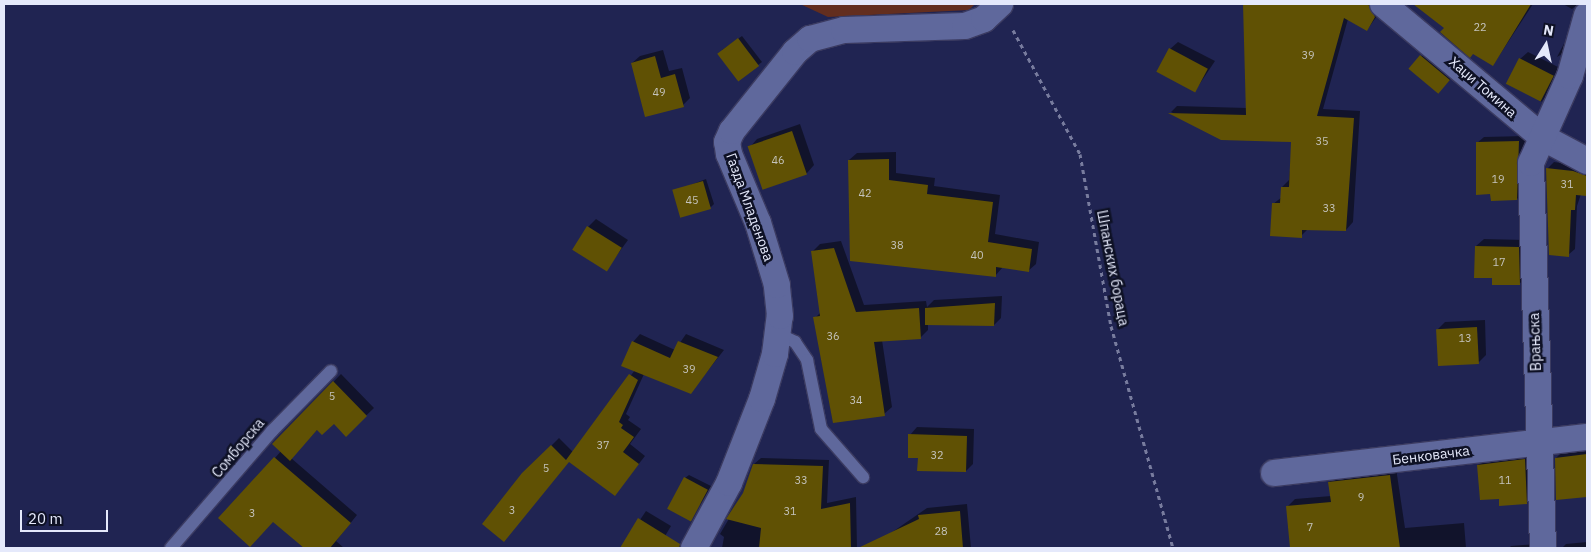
<!DOCTYPE html>
<html>
<head>
<meta charset="utf-8">
<style>
  body { margin:0 }
  #map { position:relative; width:1591px; height:552px; overflow:hidden; background:#202452; font-family:"IBM Plex Sans",sans-serif }
  div>[style] { position:absolute }
  .green>* { inset:0; background:#632e1f }
  .shadow>* { inset:0; background:#0007 }
  .building>* { inset:0; background:#605104; transform-origin:0 0 }
  .path>* { height:3px; margin-top:-1.5px; transform-origin:0; background:repeating-linear-gradient(90deg,#787c9e 0 4px,transparent 0 8px) }
  .roads { filter:drop-shadow(1px 0 #3b3b61) drop-shadow(-1px 0 #3b3b61) drop-shadow(0 1px #3b3b61) drop-shadow(0 -1px #3b3b61) }
  .service>* { height:12px; margin:-6px; padding:0 6px; transform-origin:6px; border-radius:6px; background:#5f689c }
  .minor>* { height:26px; margin:-13px; padding:0 13px; transform-origin:13px; border-radius:13px; background:#5f689c }
  span { translate:-50% -50%; white-space:nowrap; text-align:center; line-height:1.15; -webkit-text-stroke:5px #0e1125; paint-order:stroke }
  .number-label { font-size:11px; color:#c4c3bd }
  .number-label span { -webkit-text-stroke-width:0 }
  .street-label { font-size:14px; color:#e5e9fb }
  .frame { position:absolute; inset:0; border:5px solid #e5e9fb; pointer-events:none }
  .north { position:absolute; left:1521px; top:20px; width:50px; height:50px; -webkit-text-stroke:4px #0e1125; paint-order:stroke; rotate:10deg; font-size:14px; font-weight:700; line-height:20px; text-align:center; color:#e5e9fb }
  .north::after { content:''; display:block; margin:auto; width:18px; height:22px; background:#e5e9fb; clip-path:polygon(50% 0,100% 100%,50% 72%,0 100%) }
  .scale { position:absolute; left:20px; top:510px; width:88px; height:22px; box-sizing:border-box; border:2px solid #e5e9fb; border-top:0; padding-left:6px; font-size:15px; line-height:18px; white-space:nowrap; color:#e5e9fb; -webkit-text-stroke:4px #0e1125; paint-order:stroke }
</style>
</head>
<body>
<div id="map">
  <div class="green">
    <i style="clip-path:polygon(800px 4px,975px 4px,969px 10px,828px 17px)"></i>
  </div>
  <div class="shadow">
    <i style="clip-path:polygon(1249px 4px,1378px 4px,1382px 9px,1367px 30px,1348px 19px,1323px 109px,1360px 111px,1353px 222px,1346px 230px,1309px 228px,1301px 236px,1273px 204px,1282px 197px,1282px 187px,1289px 180px,1293px 141px,1224px 139px,1171px 112px,1177px 106px,1247px 108px,1245px 12px)"></i>
    <i style="clip-path:polygon(1415px 4px,1533px 4px,1493px 65px)"></i>
    <i style="clip-path:polygon(1563px 4px,1578px 4px,1572px 9px)"></i>
    <i style="clip-path:polygon(742px 36px,762px 62px,758px 65px,722px 50px)"></i>
    <i style="clip-path:polygon(1567px 39px,1562px 54px,1557px 57px,1566px 40px)"></i>
    <i style="clip-path:polygon(1178px 42px,1215px 61px,1195px 91px,1170px 49px)"></i>
    <i style="clip-path:polygon(1429px 48px,1457px 72px,1445px 85px,1410px 69px)"></i>
    <i style="clip-path:polygon(663px 50px,669px 71px,682px 68px,690px 98px,683px 105px,632px 63px,640px 56px)"></i>
    <i style="clip-path:polygon(1528px 52px,1560px 68px,1549px 94px,1541px 102px,1520px 59px)"></i>
    <i style="clip-path:polygon(800px 124px,814px 165px,807px 173px,764px 188px,750px 147px,757px 139px)"></i>
    <i style="clip-path:polygon(1525px 136px,1523px 192px,1517px 199px,1477px 143px,1484px 137px)"></i>
    <i style="clip-path:polygon(896px 152px,896px 173px,935px 178px,934px 186px,1000px 195px,995px 234px,1039px 242px,1036px 264px,1028px 271px,1003px 267px,995px 276px,849px 160px,857px 153px)"></i>
    <i style="clip-path:polygon(1554px 162px,1587px 167px,1587px 195px,1581px 194px,1577px 206px,1575px 249px,1568px 255px,1547px 169px)"></i>
    <i style="clip-path:polygon(706px 179px,714px 204px,711px 207px,675px 191px)"></i>
    <i style="clip-path:polygon(596px 219px,628px 240px,606px 270px,588px 227px)"></i>
    <i style="clip-path:polygon(1484px 239px,1526px 240px,1527px 277px,1519px 284px,1494px 277px,1476px 246px)"></i>
    <i style="clip-path:polygon(841px 241px,864px 305px,926px 301px,927px 307px,934px 300px,1002px 296px,1001px 318px,994px 325px,928px 324px,928px 330px,920px 338px,882px 340px,892px 407px,884px 414px,815px 318px,821px 312px,813px 251px,820px 244px)"></i>
    <i style="clip-path:polygon(1485px 320px,1486px 355px,1479px 362px,1438px 329px,1445px 322px)"></i>
    <i style="clip-path:polygon(640px 334px,675px 350px,686px 334px,724px 350px,691px 392px,644px 374px,626px 414px,630px 417px,628px 420px,641px 429px,630px 444px,645px 456px,615px 494px,569px 461px,523px 474px,559px 438px,573px 452px,635px 370px,633px 342px)"></i>
    <i style="clip-path:polygon(341px 374px,374px 408px,346px 435px,334px 422px,318px 429px,291px 458px,357px 515px,336px 541px,344px 548px,306px 548px,273px 520px,275px 458px,281px 451px,273px 444px)"></i>
    <i style="clip-path:polygon(917px 427px,974px 429px,973px 464px,966px 471px,919px 457px,910px 435px)"></i>
    <i style="clip-path:polygon(1587px 448px,1587px 495px,1558px 498px,1556px 458px,1563px 451px)"></i>
    <i style="clip-path:polygon(1532px 452px,1534px 495px,1526px 503px,1500px 497px,1478px 465px,1486px 458px)"></i>
    <i style="clip-path:polygon(761px 458px,829px 460px,827px 503px,856px 497px,857px 548px,722px 548px,724px 537px,720px 534px,744px 493px,754px 464px)"></i>
    <i style="clip-path:polygon(1396px 468px,1405px 528px,1464px 523px,1466px 548px,1292px 548px,1288px 506px,1295px 499px,1331px 496px,1329px 482px,1337px 475px)"></i>
    <i style="clip-path:polygon(689px 475px,711px 486px,700px 505px,702px 497px,685px 478px)"></i>
    <i style="clip-path:polygon(967px 504px,971px 548px,894px 548px,888px 535px,927px 508px)"></i>
    <i style="clip-path:polygon(646px 511px,671px 526px,658px 548px,621px 548px)"></i>
    <i style="clip-path:polygon(1587px 542px,1587px 548px,1562px 548px,1566px 544px)"></i>
    <i style="clip-path:polygon(1535px 544px,1538px 548px,1509px 548px,1511px 546px)"></i>
  </div>
  <div class="building">
    <i style="clip-path:polygon(1243px 4px,1368px 4px,1375px 17px,1367px 31px,1344px 18px,1317px 116px,1354px 118px,1346px 231px,1302px 230px,1302px 238px,1270px 236px,1272px 203px,1280px 203px,1281px 187px,1289px 187px,1291px 142px,1221px 140px,1168px 113px,1246px 115px)"></i>
    <i style="clip-path:polygon(1413px 4px,1531px 4px,1493px 66px,1473px 54px,1470px 58px,1440px 32px,1444px 28px)"></i>
    <i style="left:738px;top:38px;width:35px;height:26px;rotate:53deg"></i>
    <i style="left:1169px;top:48px;width:44px;height:27px;rotate:28deg"></i>
    <i style="left:1420px;top:55px;width:39px;height:18px;rotate:40deg"></i>
    <i style="clip-path:polygon(655px 56px,661px 78px,675px 74px,684px 107px,645px 117px,631px 63px)"></i>
    <i style="left:1519px;top:58px;width:39px;height:29px;rotate:27deg"></i>
    <i style="left:792px;top:131px;width:46px;height:47px;rotate:71deg"></i>
    <i style="clip-path:polygon(1519px 141px,1517px 200px,1491px 201px,1490px 194px,1476px 195px,1476px 142px)"></i>
    <i style="clip-path:polygon(889px 159px,889px 180px,928px 185px,927px 194px,993px 202px,988px 242px,1032px 249px,1029px 272px,996px 267px,996px 277px,850px 261px,848px 160px)"></i>
    <i style="clip-path:polygon(1546px 168px,1573px 171px,1587px 176px,1587px 196px,1576px 195px,1575px 210px,1571px 210px,1569px 257px,1549px 255px)"></i>
    <i style="left:703px;top:181px;width:29px;height:32px;rotate:74deg"></i>
    <i style="left:587px;top:226px;width:41px;height:28px;rotate:32deg"></i>
    <i style="clip-path:polygon(1475px 246px,1519px 247px,1520px 285px,1492px 285px,1492px 278px,1474px 278px)"></i>
    <i style="clip-path:polygon(834px 248px,856px 312px,919px 308px,921px 339px,874px 342px,885px 416px,833px 423px,813px 317px,820px 316px,811px 251px)"></i>
    <i style="clip-path:polygon(995px 303px,994px 326px,925px 325px,925px 308px)"></i>
    <i style="left:1477px;top:327px;width:37px;height:41px;rotate:87deg"></i>
    <i style="clip-path:polygon(632px 341px,670px 358px,678px 341px,718px 357px,691px 394px,621px 366px)"></i>
    <i style="clip-path:polygon(629px 374px,638px 380px,619px 422px,623px 425px,621px 428px,634px 437px,623px 452px,639px 464px,615px 496px,569px 462px,504px 542px,482px 524px,522px 473px,551px 445px,566px 460px)"></i>
    <i style="clip-path:polygon(333px 381px,367px 416px,346px 437px,334px 424px,322px 435px,317px 430px,290px 461px,272px 444px)"></i>
    <i style="clip-path:polygon(908px 434px,967px 436px,966px 472px,917px 471px,918px 458px,908px 458px)"></i>
    <i style="clip-path:polygon(1587px 454px,1587px 497px,1556px 500px,1555px 458px)"></i>
    <i style="clip-path:polygon(274px 457px,351px 523px,330px 548px,304px 548px,273px 522px,250px 547px,218px 518px)"></i>
    <i style="clip-path:polygon(1525px 459px,1527px 504px,1499px 506px,1499px 499px,1480px 500px,1477px 465px)"></i>
    <i style="clip-path:polygon(753px 464px,823px 466px,821px 509px,850px 503px,851px 548px,759px 548px,761px 528px,726px 519px,743px 493px)"></i>
    <i style="clip-path:polygon(1390px 475px,1400px 548px,1290px 548px,1286px 506px,1331px 502px,1328px 482px)"></i>
    <i style="left:684px;top:477px;width:27px;height:36px;rotate:28deg"></i>
    <i style="clip-path:polygon(960px 511px,963px 548px,858px 548px,919px 519px,918px 515px)"></i>
    <i style="clip-path:polygon(638px 518px,680px 544px,679px 548px,620px 548px)"></i>
  </div>
  <div class="path">
    <i style="left:1013px;top:30px;width:141px;rotate:61.6deg"></i>
    <i style="left:1080px;top:154px;width:175px;rotate:79.8deg"></i>
    <i style="left:1111px;top:326px;width:230px;rotate:74.4deg"></i>
  </div>
  <div class="roads">
    <div class="service">
      <i style="left:778px;top:334px;width:19px;rotate:25deg"></i>
      <i style="left:795px;top:342px;width:22px;rotate:56deg"></i>
      <i style="left:807px;top:360px;width:70px;rotate:78.5deg"></i>
      <i style="left:821px;top:429px;width:64px;rotate:48.8deg"></i>
      <i style="left:171px;top:548px;width:155px;rotate:-49.2deg"></i>
      <i style="left:272px;top:431px;width:84px;rotate:-45.5deg"></i>
    </div>
    <div class="minor">
      <i style="left:1383px;top:4px;width:207px;rotate:39.9deg"></i>
      <i style="left:1542px;top:137px;width:51px;rotate:28.1deg"></i>
      <i style="left:1274px;top:473px;width:315px;rotate:-6.6deg"></i>
      <i style="left:694px;top:548px;width:74px;rotate:-61.7deg"></i>
      <i style="left:729px;top:483px;width:90px;rotate:-68.6deg"></i>
      <i style="left:762px;top:399px;width:47px;rotate:-73.9deg"></i>
      <i style="left:775px;top:354px;width:38px;rotate:-83deg"></i>
      <i style="left:780px;top:316px;width:31px;rotate:-96deg"></i>
      <i style="left:777px;top:285px;width:65px;rotate:-107deg"></i>
      <i style="left:758px;top:223px;width:75px;rotate:-112.8deg"></i>
      <i style="left:729px;top:154px;width:12px;rotate:-99deg"></i>
      <i style="left:727px;top:142px;width:12px;rotate:-66deg"></i>
      <i style="left:732px;top:131px;width:101px;rotate:-51.4deg"></i>
      <i style="left:795px;top:52px;width:20px;rotate:-41deg"></i>
      <i style="left:810px;top:39px;width:35px;rotate:-15deg"></i>
      <i style="left:844px;top:30px;width:121px;rotate:-1.9deg"></i>
      <i style="left:965px;top:26px;width:20px;rotate:-20deg"></i>
      <i style="left:984px;top:19px;width:22px;rotate:-43deg"></i>
      <i style="left:1543px;top:548px;width:385px;rotate:-91.8deg"></i>
      <i style="left:1531px;top:163px;width:95px;rotate:-65.9deg"></i>
      <i style="left:1570px;top:76px;width:63px;rotate:-74.4deg"></i>
    </div>
  </div>
  <div class="number-label">
    <span style="left:1480px;top:27px">22</span>
    <span style="left:1308px;top:55px">39</span>
    <span style="left:659px;top:92px">49</span>
    <span style="left:1322px;top:141px">35</span>
    <span style="left:778px;top:160px">46</span>
    <span style="left:1498px;top:179px">19</span>
    <span style="left:1567px;top:184px">31</span>
    <span style="left:865px;top:193px">42</span>
    <span style="left:692px;top:200px">45</span>
    <span style="left:1329px;top:208px">33</span>
    <span style="left:897px;top:245px">38</span>
    <span style="left:977px;top:255px">40</span>
    <span style="left:1499px;top:262px">17</span>
    <span style="left:833px;top:336px">36</span>
    <span style="left:1465px;top:338px">13</span>
    <span style="left:689px;top:369px">39</span>
    <span style="left:332px;top:396px">5</span>
    <span style="left:856px;top:400px">34</span>
    <span style="left:603px;top:445px">37</span>
    <span style="left:937px;top:455px">32</span>
    <span style="left:546px;top:468px">5</span>
    <span style="left:801px;top:480px">33</span>
    <span style="left:1505px;top:480px">11</span>
    <span style="left:1361px;top:497px">9</span>
    <span style="left:512px;top:510px">3</span>
    <span style="left:790px;top:511px">31</span>
    <span style="left:252px;top:513px">3</span>
    <span style="left:1310px;top:527px">7</span>
    <span style="left:941px;top:531px">28</span>
  </div>
  <div class="street-label">
    <span style="left:1483px;top:87px;rotate:41deg">Хаџи Томина</span>
    <span style="left:750px;top:207px;rotate:70deg">Газда Младенова</span>
    <span style="left:1113px;top:268px;rotate:79deg">Шпанских бораца</span>
    <span style="left:1535px;top:342px;rotate:-92deg">Врањска</span>
    <span style="left:238px;top:448px;rotate:-50deg">Сомборска</span>
    <span style="left:1431px;top:455px;rotate:-7deg">Бенковачка</span>
  </div>
  <div class="frame"></div>
  <div class="north">N</div>
  <div class="scale">20 m</div>
</div>
</body>
</html>
